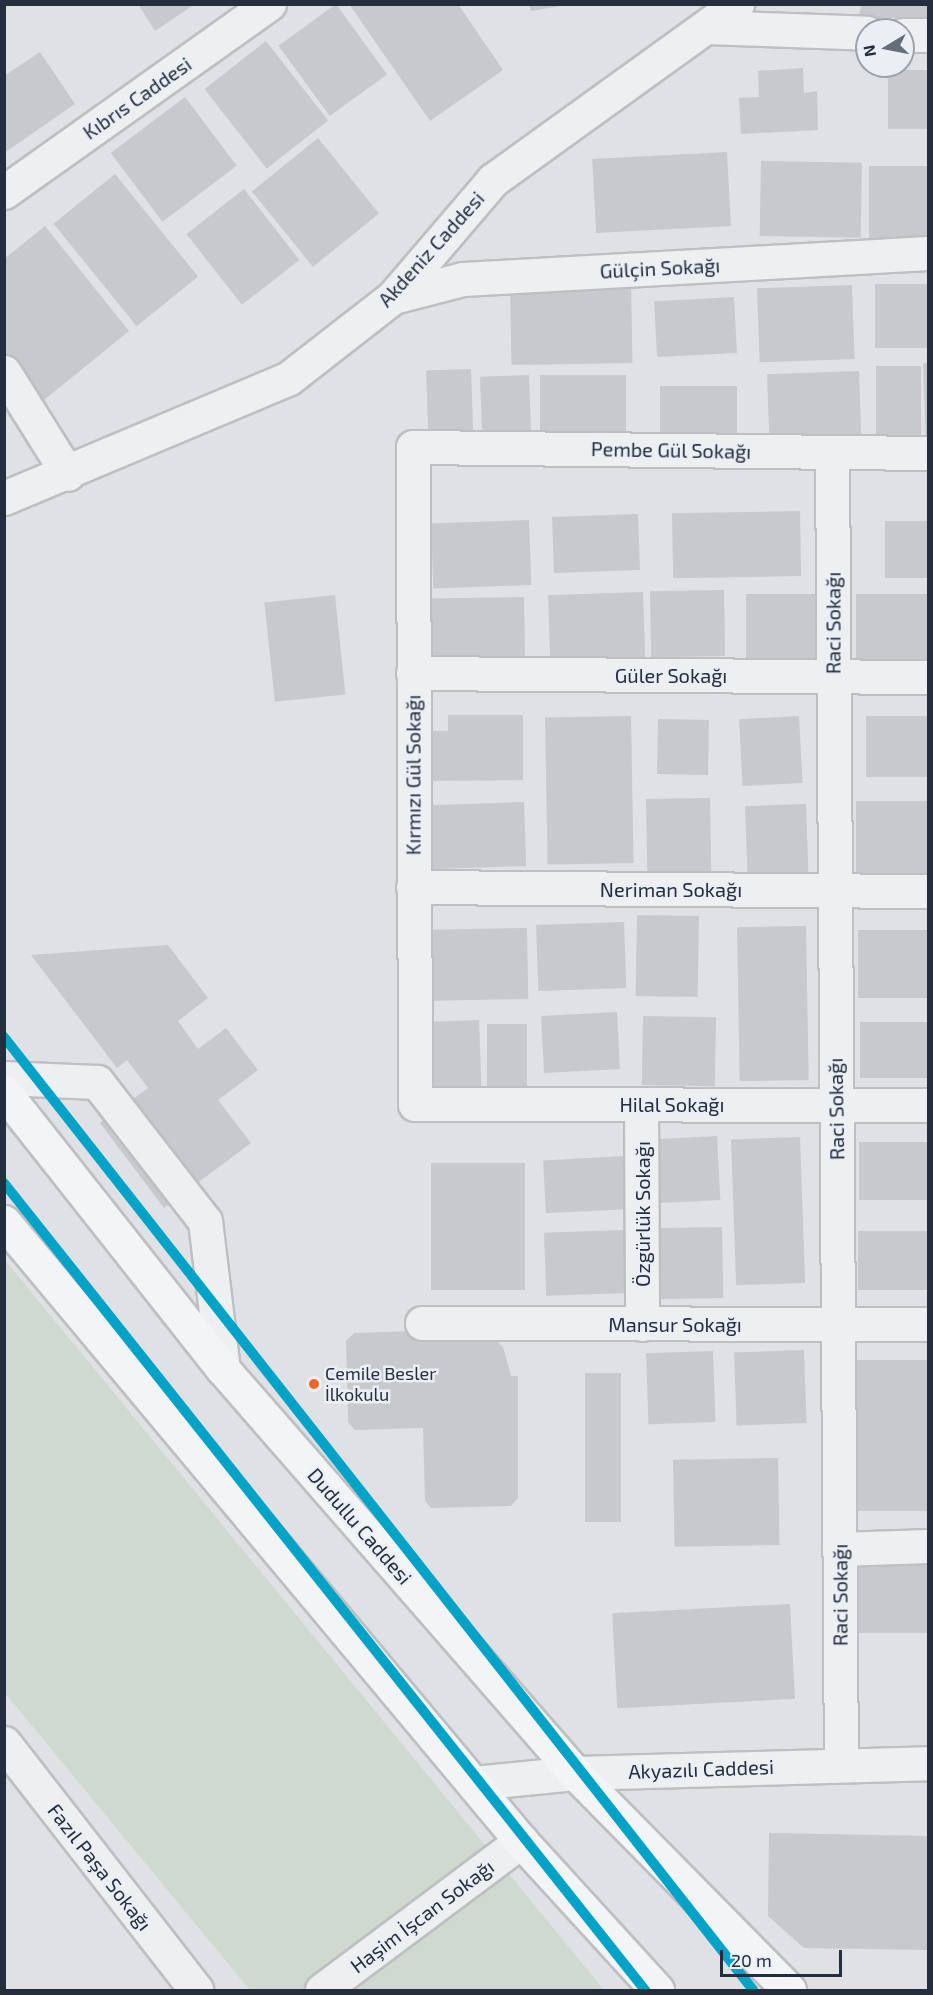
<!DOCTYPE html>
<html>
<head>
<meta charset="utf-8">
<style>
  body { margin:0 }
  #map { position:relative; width:933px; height:1995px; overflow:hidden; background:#dfe1e4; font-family:"Exo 2",sans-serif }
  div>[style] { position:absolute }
  .green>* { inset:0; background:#cfd9cf }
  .building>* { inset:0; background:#c7c9cc; transform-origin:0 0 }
  .roads { filter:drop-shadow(2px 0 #bdbfc2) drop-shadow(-2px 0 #bdbfc2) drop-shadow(0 2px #bdbfc2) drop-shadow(0 -2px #bdbfc2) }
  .minor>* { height:33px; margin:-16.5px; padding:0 16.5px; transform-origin:16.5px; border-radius:16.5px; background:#eeeff1 }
  .major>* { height:33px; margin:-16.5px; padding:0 16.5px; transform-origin:16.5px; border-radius:16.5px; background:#f3f4f5 }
  .metro-1>* { height:10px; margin:-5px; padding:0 5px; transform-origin:5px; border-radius:5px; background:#02a3c7 }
  .dots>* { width:16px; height:16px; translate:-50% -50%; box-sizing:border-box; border:3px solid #ebeff5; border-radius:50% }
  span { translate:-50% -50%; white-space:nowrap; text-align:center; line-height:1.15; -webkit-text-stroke:5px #ebeff5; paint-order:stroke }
  .bus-label { font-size:18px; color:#252e3e }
  .left { translate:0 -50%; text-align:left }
  .street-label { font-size:20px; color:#252e3e }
  .frame { position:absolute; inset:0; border:6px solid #252e3e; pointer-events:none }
  .north { position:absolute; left:855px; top:18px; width:60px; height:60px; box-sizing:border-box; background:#ebeff5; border:2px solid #9ca2ac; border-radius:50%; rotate:260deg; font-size:16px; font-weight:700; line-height:24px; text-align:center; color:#252e3e }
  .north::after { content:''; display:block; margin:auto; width:21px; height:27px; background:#666d78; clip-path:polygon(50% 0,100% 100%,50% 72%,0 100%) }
  .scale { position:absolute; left:720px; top:1950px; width:122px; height:27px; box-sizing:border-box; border:3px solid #252e3e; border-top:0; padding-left:8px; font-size:18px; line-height:21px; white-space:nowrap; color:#252e3e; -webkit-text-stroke:4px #ebeff5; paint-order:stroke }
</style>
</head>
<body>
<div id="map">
  <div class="green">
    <i style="clip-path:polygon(4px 1259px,604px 1990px,250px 1990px,5px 1693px)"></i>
  </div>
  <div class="building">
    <i style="clip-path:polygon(138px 4px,195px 4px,155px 31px)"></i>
    <i style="left:336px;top:4px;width:87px;height:71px;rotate:54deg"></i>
    <i style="clip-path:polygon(349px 4px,458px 4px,503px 70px,430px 121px)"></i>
    <i style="clip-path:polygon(529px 4px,560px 4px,560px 6px,531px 11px)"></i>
    <i style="clip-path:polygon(862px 4px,928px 4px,928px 17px,858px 19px)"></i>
    <i style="left:266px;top:41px;width:101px;height:78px;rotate:52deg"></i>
    <i style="clip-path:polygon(40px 52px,75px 104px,4px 153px,4px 76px)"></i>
    <i style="clip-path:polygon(803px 68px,804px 93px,817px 91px,818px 130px,741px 134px,739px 98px,759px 97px,758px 71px)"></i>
    <i style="left:928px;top:70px;width:59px;height:40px;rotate:90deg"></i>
    <i style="left:185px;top:97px;width:86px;height:93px;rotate:53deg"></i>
    <i style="left:318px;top:138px;width:97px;height:85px;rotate:51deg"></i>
    <i style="left:727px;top:152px;width:74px;height:135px;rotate:87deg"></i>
    <i style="left:761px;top:161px;width:101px;height:75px;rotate:1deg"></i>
    <i style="left:869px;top:166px;width:59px;height:74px"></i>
    <i style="left:115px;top:174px;width:132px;height:79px;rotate:51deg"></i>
    <i style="left:244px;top:189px;width:90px;height:73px;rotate:52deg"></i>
    <i style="clip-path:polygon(45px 226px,129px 331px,44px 400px,4px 351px,4px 259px)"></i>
    <i style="left:631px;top:280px;width:83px;height:121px;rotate:89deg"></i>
    <i style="left:875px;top:284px;width:53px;height:64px"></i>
    <i style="left:852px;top:285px;width:74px;height:95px;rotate:88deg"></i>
    <i style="left:734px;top:297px;width:56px;height:80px;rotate:87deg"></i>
    <i style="clip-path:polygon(923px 363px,928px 363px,928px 446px,926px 446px)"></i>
    <i style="left:876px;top:366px;width:45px;height:81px"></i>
    <i style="left:471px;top:369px;width:62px;height:45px;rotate:88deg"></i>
    <i style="left:859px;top:371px;width:72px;height:92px;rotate:88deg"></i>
    <i style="left:529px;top:375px;width:66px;height:49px;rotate:88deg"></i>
    <i style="left:626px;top:375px;width:66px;height:86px;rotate:90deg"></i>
    <i style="left:660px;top:386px;width:77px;height:56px"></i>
    <i style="left:800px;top:511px;width:65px;height:128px;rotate:89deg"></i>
    <i style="left:638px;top:514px;width:56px;height:86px;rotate:88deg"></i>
    <i style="left:529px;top:520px;width:65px;height:98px;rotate:88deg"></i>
    <i style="left:885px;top:521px;width:43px;height:57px"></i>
    <i style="left:724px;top:590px;width:66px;height:74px;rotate:89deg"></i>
    <i style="left:643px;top:592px;width:71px;height:95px;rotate:88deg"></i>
    <i style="left:746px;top:594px;width:69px;height:73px"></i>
    <i style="left:856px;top:594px;width:72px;height:67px"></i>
    <i style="left:335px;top:595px;width:100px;height:71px;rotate:84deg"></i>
    <i style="left:524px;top:597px;width:64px;height:93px;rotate:89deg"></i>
    <i style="clip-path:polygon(448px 715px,523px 715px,523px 780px,431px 781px,430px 731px,448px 731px)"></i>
    <i style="left:631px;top:716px;width:147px;height:86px;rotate:89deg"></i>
    <i style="left:799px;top:716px;width:67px;height:60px;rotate:87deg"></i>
    <i style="left:866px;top:716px;width:62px;height:61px"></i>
    <i style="left:658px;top:719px;width:51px;height:55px;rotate:1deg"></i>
    <i style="left:710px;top:798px;width:73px;height:64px;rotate:89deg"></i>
    <i style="left:928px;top:801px;width:72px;height:72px;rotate:90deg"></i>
    <i style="left:524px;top:802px;width:64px;height:95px;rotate:88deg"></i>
    <i style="left:806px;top:804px;width:72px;height:61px;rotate:88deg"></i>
    <i style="left:637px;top:915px;width:62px;height:81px;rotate:1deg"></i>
    <i style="left:624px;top:922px;width:66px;height:88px;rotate:88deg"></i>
    <i style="left:806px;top:926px;width:154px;height:69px;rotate:89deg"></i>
    <i style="left:527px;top:928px;width:71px;height:95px;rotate:89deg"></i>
    <i style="left:928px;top:930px;width:68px;height:70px;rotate:90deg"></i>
    <i style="clip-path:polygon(168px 945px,208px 998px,178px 1021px,198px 1049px,226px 1028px,258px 1070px,218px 1100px,251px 1143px,164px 1208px,100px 1123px,148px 1088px,127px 1060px,117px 1068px,31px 955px)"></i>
    <i style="left:617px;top:1012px;width:57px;height:76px;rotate:87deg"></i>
    <i style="left:643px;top:1016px;width:73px;height:69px;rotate:1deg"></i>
    <i style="left:479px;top:1020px;width:71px;height:49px;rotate:88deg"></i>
    <i style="left:928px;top:1022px;width:56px;height:68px;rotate:90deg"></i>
    <i style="left:487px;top:1024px;width:40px;height:67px"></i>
    <i style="left:717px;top:1136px;width:64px;height:66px;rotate:87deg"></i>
    <i style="left:800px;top:1137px;width:146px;height:69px;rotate:88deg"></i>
    <i style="left:928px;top:1142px;width:58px;height:69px;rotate:90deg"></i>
    <i style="left:627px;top:1156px;width:53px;height:84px;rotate:87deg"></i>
    <i style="left:431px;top:1163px;width:94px;height:127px"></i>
    <i style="left:722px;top:1227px;width:71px;height:70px;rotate:89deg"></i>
    <i style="left:625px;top:1230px;width:63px;height:81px;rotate:88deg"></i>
    <i style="left:928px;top:1231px;width:59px;height:70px;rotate:90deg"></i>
    <i style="clip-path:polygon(476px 1329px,476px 1341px,497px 1341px,503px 1347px,511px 1376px,518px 1376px,518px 1498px,511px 1506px,431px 1508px,425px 1501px,423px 1428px,355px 1430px,348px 1422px,346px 1341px,354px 1333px)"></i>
    <i style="left:804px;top:1350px;width:73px;height:70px;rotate:88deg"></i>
    <i style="left:713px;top:1351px;width:71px;height:67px;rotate:88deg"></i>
    <i style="left:852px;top:1360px;width:76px;height:151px"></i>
    <i style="left:585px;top:1373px;width:36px;height:149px"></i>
    <i style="left:778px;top:1458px;width:87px;height:105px;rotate:89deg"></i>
    <i style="left:853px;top:1565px;width:75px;height:68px"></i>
    <i style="left:790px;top:1604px;width:95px;height:178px;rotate:87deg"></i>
    <i style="clip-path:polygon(769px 1833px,928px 1836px,928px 1950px,804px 1948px,768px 1916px)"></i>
  </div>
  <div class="roads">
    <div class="minor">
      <i style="left:707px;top:27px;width:160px;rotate:2.1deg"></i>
      <i style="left:903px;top:35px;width:25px"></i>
      <i style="left:4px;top:192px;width:325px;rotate:-35.4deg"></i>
      <i style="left:393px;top:297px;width:72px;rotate:-14.4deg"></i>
      <i style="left:463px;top:279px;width:466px;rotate:-3.2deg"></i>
      <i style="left:4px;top:372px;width:120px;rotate:57.9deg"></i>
      <i style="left:832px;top:452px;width:1313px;rotate:89.61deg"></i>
      <i style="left:928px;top:453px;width:515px;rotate:-179.33deg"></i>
      <i style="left:413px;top:447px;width:657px;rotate:89.83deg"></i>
      <i style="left:415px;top:1104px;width:513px;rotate:0.11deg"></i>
      <i style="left:4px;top:498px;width:309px;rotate:-22.8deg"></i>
      <i style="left:289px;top:378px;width:132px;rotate:-37.9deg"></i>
      <i style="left:393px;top:297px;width:154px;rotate:-49.5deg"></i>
      <i style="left:493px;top:180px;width:301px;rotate:-35.8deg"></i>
      <i style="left:413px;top:673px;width:515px;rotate:0.45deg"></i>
      <i style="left:413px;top:887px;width:515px;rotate:0.45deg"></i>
      <i style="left:4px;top:1078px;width:93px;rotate:2.5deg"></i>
      <i style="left:97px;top:1082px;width:176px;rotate:52.2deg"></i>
      <i style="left:205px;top:1221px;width:149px;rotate:83.1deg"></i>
      <i style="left:641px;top:1104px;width:220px;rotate:89.7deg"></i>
      <i style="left:422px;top:1323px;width:506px;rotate:0.11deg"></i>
      <i style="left:839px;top:1549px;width:89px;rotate:-1.9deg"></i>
      <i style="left:4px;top:1743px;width:313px;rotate:52.1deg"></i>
      <i style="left:474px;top:1783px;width:101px;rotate:-5.7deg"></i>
      <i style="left:575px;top:1773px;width:353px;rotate:-1.6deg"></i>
      <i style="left:322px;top:1990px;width:249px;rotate:-36.8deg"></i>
    </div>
    <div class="major">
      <i style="left:4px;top:1092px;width:353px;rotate:51.7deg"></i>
      <i style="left:223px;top:1369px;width:536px;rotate:48.93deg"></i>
      <i style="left:575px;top:1773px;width:305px;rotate:45.4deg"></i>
      <i style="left:4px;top:1222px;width:807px;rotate:50.13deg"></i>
      <i style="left:521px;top:1841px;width:202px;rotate:47.6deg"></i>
    </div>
  </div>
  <div class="metro-1">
    <i style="left:4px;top:1037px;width:1212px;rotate:51.83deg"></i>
    <i style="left:4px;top:1183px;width:1031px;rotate:51.54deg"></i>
  </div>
  <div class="dots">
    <i style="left:314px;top:1384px;background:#f26522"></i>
  </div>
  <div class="bus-label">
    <span class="left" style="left:325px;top:1384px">Cemile Besler<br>İlkokulu</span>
  </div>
  <div class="street-label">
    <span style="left:137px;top:98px;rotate:-35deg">Kıbrıs Caddesi</span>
    <span style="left:431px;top:249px;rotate:-48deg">Akdeniz Caddesi</span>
    <span style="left:660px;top:268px;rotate:-3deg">Gülçin Sokağı</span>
    <span style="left:671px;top:450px;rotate:1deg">Pembe Gül Sokağı</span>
    <span style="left:833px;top:623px;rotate:-90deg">Raci Sokağı</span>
    <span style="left:671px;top:675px">Güler Sokağı</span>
    <span style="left:413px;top:775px;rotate:-90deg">Kırmızı Gül Sokağı</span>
    <span style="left:671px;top:889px">Neriman Sokağı</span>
    <span style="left:672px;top:1104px">Hilal Sokağı</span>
    <span style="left:836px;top:1109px;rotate:-91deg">Raci Sokağı</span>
    <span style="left:642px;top:1214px;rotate:-90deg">Özgürlük Sokağı</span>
    <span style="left:675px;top:1324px">Mansur Sokağı</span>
    <span style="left:360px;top:1526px;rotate:49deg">Dudullu Caddesi</span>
    <span style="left:840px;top:1595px;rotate:-90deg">Raci Sokağı</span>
    <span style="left:701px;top:1769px;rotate:-2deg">Akyazılı Caddesi</span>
    <span style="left:100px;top:1867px;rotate:52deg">Fazıl Paşa Sokağı</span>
    <span style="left:422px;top:1916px;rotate:-37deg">Haşim İşcan Sokağı</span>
  </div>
  <div class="frame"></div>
  <div class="north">N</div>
  <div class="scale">20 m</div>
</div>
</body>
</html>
